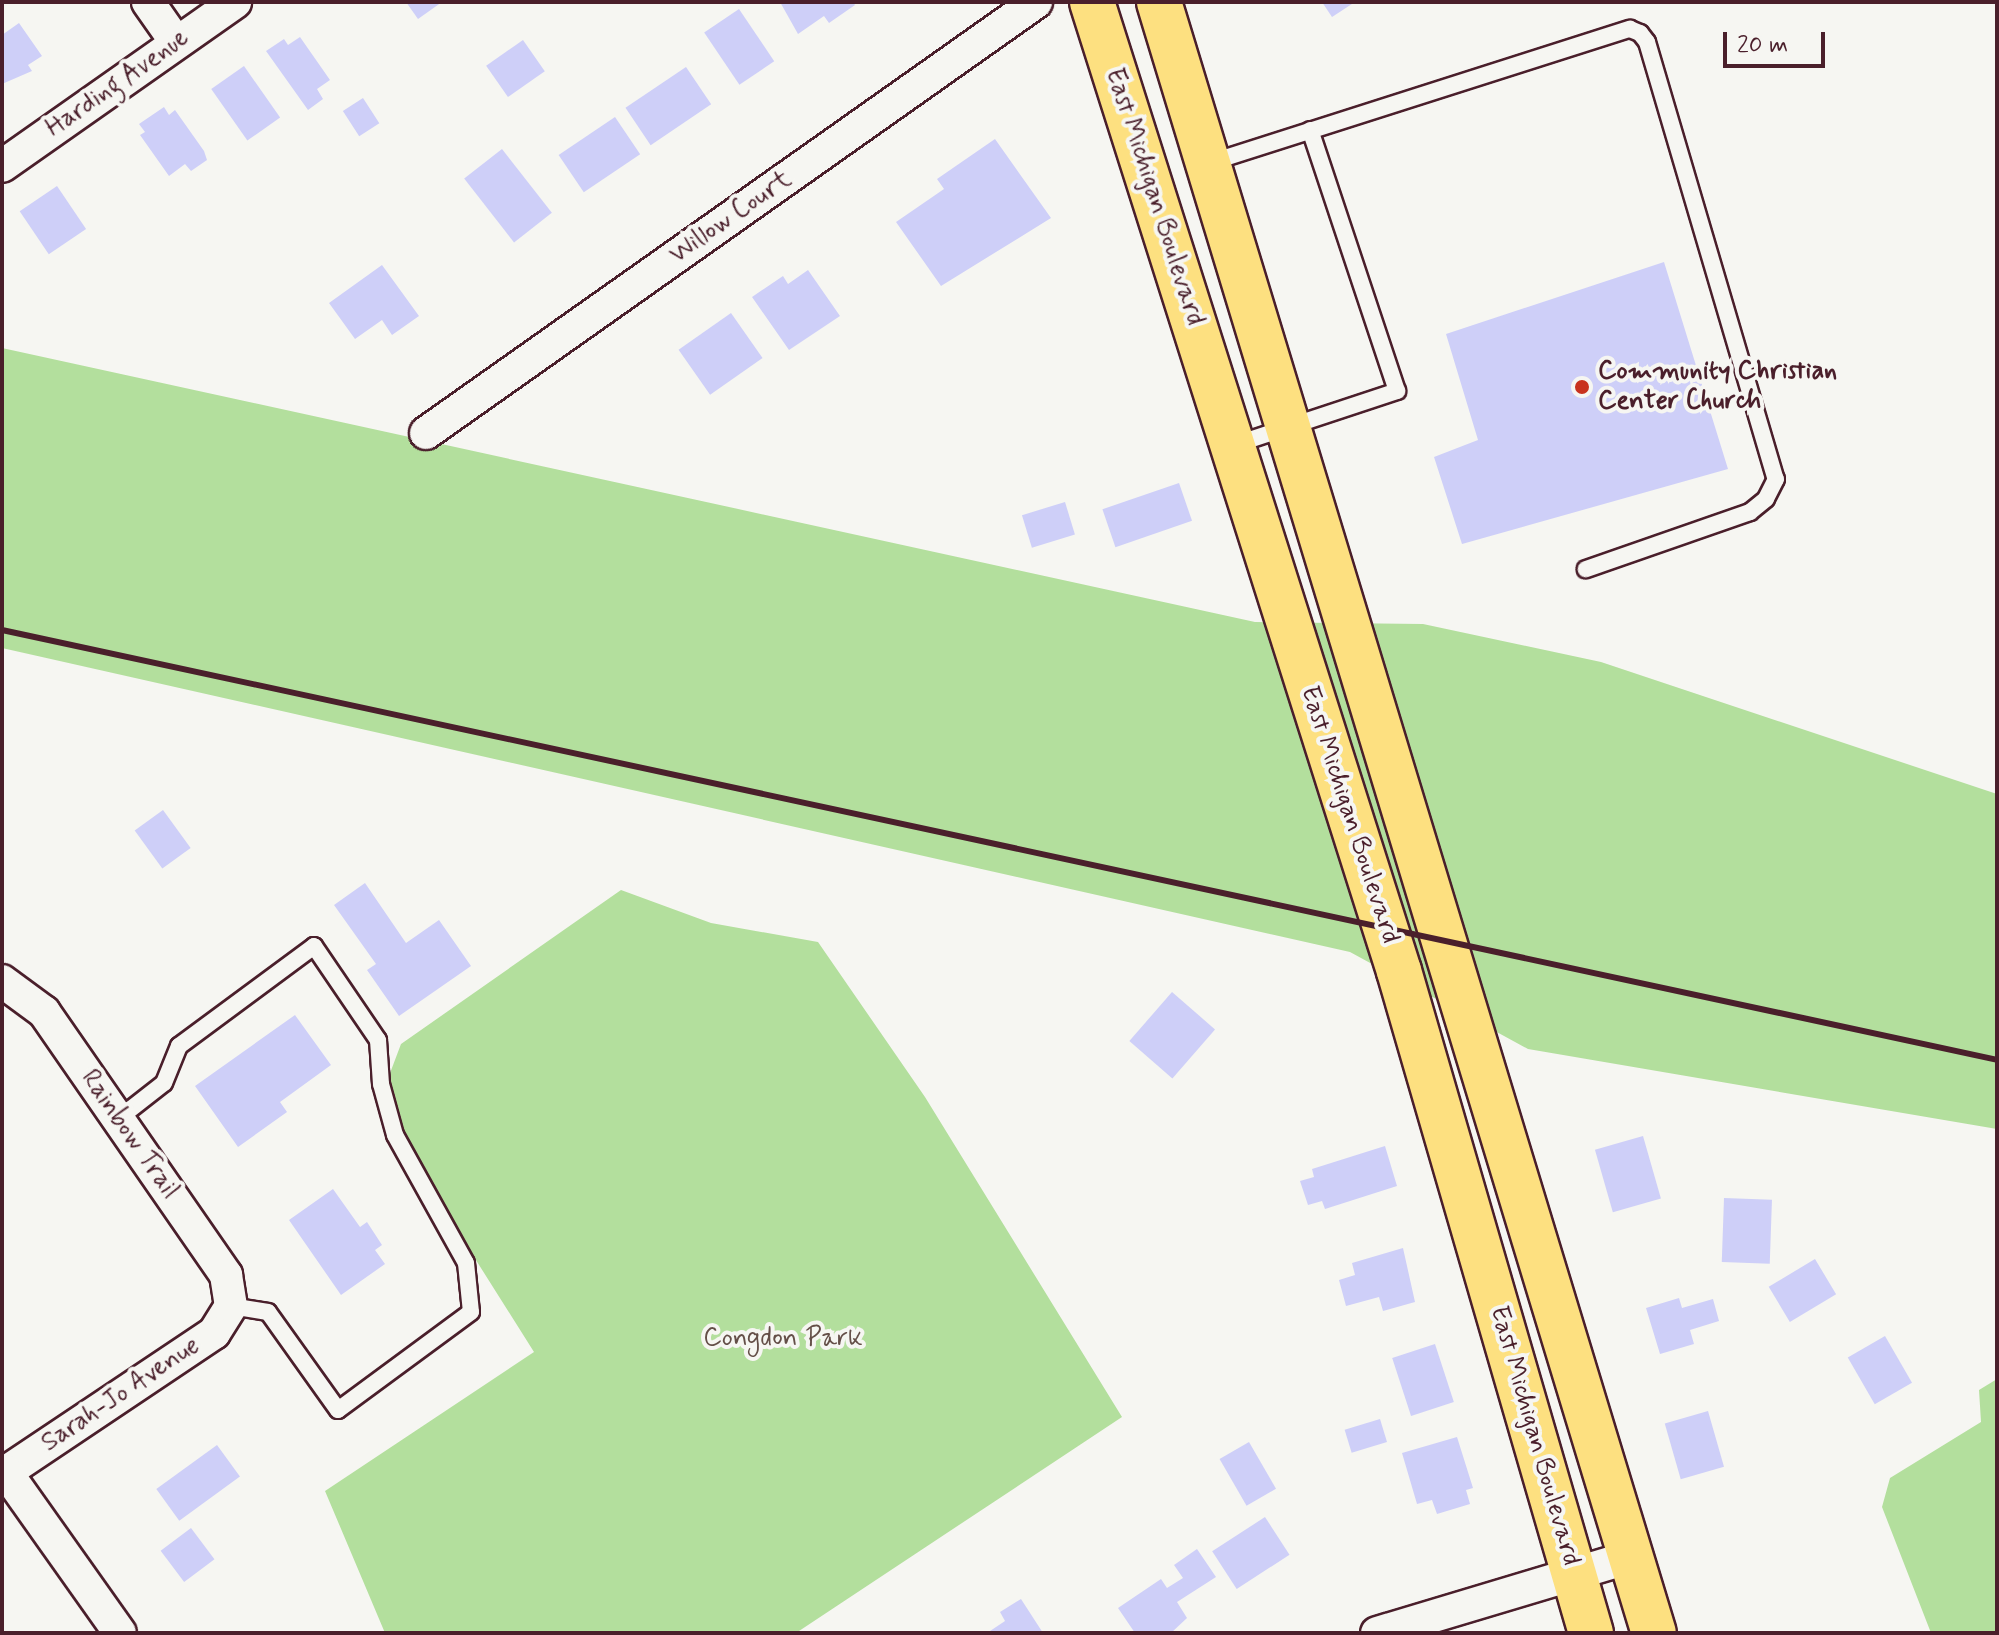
<!DOCTYPE html>
<html>
<head>
<meta charset="utf-8">
<style>
  body { margin:0 }
  #map { position:relative; width:1999px; height:1635px; overflow:hidden; background:#f6f6f2; font-family:Mynerve,sans-serif }
  div>[style] { position:absolute }
  .green>* { inset:0; background:#b3df9d }
  .building>* { inset:0; background:#cecff8; transform-origin:0 0 }
  .roads { filter:drop-shadow(2px 0 #4a1f2b) drop-shadow(-2px 0 #4a1f2b) drop-shadow(0 2px #4a1f2b) drop-shadow(0 -2px #4a1f2b) }
  .service>* { height:16px; margin:-8px; padding:0 8px; transform-origin:8px; border-radius:8px; background:#f6f6f2 }
  .minor>* { height:32px; margin:-16px; padding:0 16px; transform-origin:16px; border-radius:16px; background:#f6f6f2 }
  .primary>* { height:44px; margin:-22px; padding:0 22px; transform-origin:22px; border-radius:22px; background:#fde080 }
  .rail>* { height:6px; margin:-3px; padding:0 3px; transform-origin:3px; border-radius:3px; background:#4a1f2b }
  .dots>* { width:22px; height:22px; translate:-50% -50%; box-sizing:border-box; border:4px solid #f6f6f2; border-radius:50% }
  span { translate:-50% -50%; white-space:nowrap; text-align:center; line-height:1.15; -webkit-text-stroke:8px #f6f6f2; paint-order:stroke }
  .street-label { font-size:26px; color:#4a1f2b }
  .poi-label { font-size:26px; color:#4a1f2b; font-weight:700 }
  .left { translate:0 -50%; text-align:left }
  .park-label { font-size:26px; color:#644f48 }
  .frame { position:absolute; inset:0; border:4px solid #4a1f2b; pointer-events:none }
  .scale { position:absolute; left:1723px; top:32px; width:102px; height:36px; box-sizing:border-box; border:4px solid #4a1f2b; border-top:0; padding-left:10px; font-size:24px; line-height:28px; white-space:nowrap; color:#4a1f2b; -webkit-text-stroke:6px #f6f6f2; paint-order:stroke }
</style>
</head>
<body>
<div id="map">
  <div class="green">
    <i style="clip-path:polygon(2px 348px,1255px 622px,1423px 624px,1601px 662px,1997px 794px,1997px 1129px,1528px 1049px,1350px 952px,2px 648px)"></i>
    <i style="clip-path:polygon(621px 890px,711px 923px,818px 942px,925px 1097px,1122px 1417px,796px 1633px,385px 1633px,325px 1491px,534px 1352px,378px 1105px,401px 1044px)"></i>
    <i style="clip-path:polygon(1997px 1379px,1997px 1633px,1931px 1633px,1882px 1507px,1890px 1478px,1981px 1422px,1979px 1390px)"></i>
  </div>
  <div class="building">
    <i style="clip-path:polygon(406px 2px,442px 2px,418px 19px)"></i>
    <i style="clip-path:polygon(780px 2px,853px 2px,855px 5px,829px 23px,824px 16px,798px 34px)"></i>
    <i style="clip-path:polygon(1322px 2px,1355px 2px,1332px 17px)"></i>
    <i style="left:739px;top:9px;width:63px;height:42px;rotate:56deg"></i>
    <i style="clip-path:polygon(19px 23px,42px 56px,28px 65px,32px 71px,2px 84px,2px 35px)"></i>
    <i style="clip-path:polygon(300px 37px,330px 80px,317px 89px,323px 99px,308px 110px,266px 51px,284px 39px,288px 45px)"></i>
    <i style="left:523px;top:40px;width:38px;height:45px;rotate:55deg"></i>
    <i style="left:244px;top:66px;width:63px;height:40px;rotate:55deg"></i>
    <i style="left:686px;top:67px;width:45px;height:73px;rotate:56deg"></i>
    <i style="left:363px;top:98px;width:30px;height:24px;rotate:57deg"></i>
    <i style="clip-path:polygon(164px 107px,169px 115px,175px 110px,204px 151px,207px 160px,191px 171px,185px 164px,169px 176px,140px 135px,145px 132px,139px 124px)"></i>
    <i style="left:615px;top:117px;width:45px;height:68px;rotate:56deg"></i>
    <i style="clip-path:polygon(995px 139px,1051px 218px,941px 286px,896px 222px,944px 189px,937px 179px)"></i>
    <i style="left:502px;top:149px;width:81px;height:48px;rotate:52deg"></i>
    <i style="left:57px;top:186px;width:52px;height:45px;rotate:56deg"></i>
    <i style="clip-path:polygon(1664px 262px,1728px 469px,1462px 544px,1434px 457px,1478px 440px,1446px 334px)"></i>
    <i style="clip-path:polygon(382px 265px,419px 316px,392px 335px,382px 320px,355px 339px,329px 303px)"></i>
    <i style="clip-path:polygon(808px 270px,840px 316px,789px 350px,752px 297px,783px 276px,788px 284px)"></i>
    <i style="left:731px;top:313px;width:55px;height:64px;rotate:55deg"></i>
    <i style="left:1179px;top:483px;width:40px;height:81px;rotate:71deg"></i>
    <i style="left:1065px;top:502px;width:34px;height:45px;rotate:73deg"></i>
    <i style="left:163px;top:810px;width:47px;height:35px;rotate:54deg"></i>
    <i style="clip-path:polygon(365px 883px,406px 943px,439px 920px,471px 966px,399px 1016px,367px 970px,376px 964px,334px 905px)"></i>
    <i style="left:1172px;top:992px;width:57px;height:65px;rotate:41deg"></i>
    <i style="clip-path:polygon(295px 1015px,331px 1065px,280px 1102px,287px 1112px,238px 1147px,195px 1086px)"></i>
    <i style="left:1643px;top:1136px;width:65px;height:50px;rotate:74deg"></i>
    <i style="clip-path:polygon(1385px 1146px,1397px 1186px,1325px 1209px,1322px 1201px,1308px 1205px,1300px 1181px,1314px 1177px,1312px 1169px)"></i>
    <i style="clip-path:polygon(333px 1189px,360px 1227px,367px 1222px,382px 1245px,375px 1250px,385px 1264px,341px 1295px,289px 1220px)"></i>
    <i style="left:1724px;top:1198px;width:48px;height:64px;rotate:2deg"></i>
    <i style="clip-path:polygon(1403px 1248px,1415px 1302px,1383px 1311px,1379px 1297px,1346px 1306px,1339px 1280px,1355px 1275px,1352px 1263px)"></i>
    <i style="left:1815px;top:1259px;width:41px;height:54px;rotate:59deg"></i>
    <i style="clip-path:polygon(1679px 1298px,1682px 1308px,1713px 1299px,1719px 1321px,1690px 1330px,1694px 1344px,1660px 1354px,1646px 1308px)"></i>
    <i style="left:1885px;top:1336px;width:54px;height:43px;rotate:60deg"></i>
    <i style="left:1435px;top:1344px;width:61px;height:45px;rotate:72deg"></i>
    <i style="left:1708px;top:1411px;width:58px;height:45px;rotate:74deg"></i>
    <i style="left:1380px;top:1419px;width:24px;height:37px;rotate:73deg"></i>
    <i style="clip-path:polygon(1457px 1437px,1473px 1488px,1466px 1490px,1470px 1504px,1437px 1514px,1432px 1500px,1417px 1504px,1402px 1453px)"></i>
    <i style="left:1249px;top:1442px;width:54px;height:34px;rotate:60deg"></i>
    <i style="left:217px;top:1445px;width:39px;height:75px;rotate:54deg"></i>
    <i style="left:1265px;top:1517px;width:45px;height:63px;rotate:57deg"></i>
    <i style="left:191px;top:1528px;width:39px;height:38px;rotate:53deg"></i>
    <i style="clip-path:polygon(1197px 1549px,1216px 1577px,1177px 1602px,1187px 1618px,1171px 1633px,1135px 1633px,1118px 1608px,1161px 1579px,1167px 1588px,1183px 1578px,1174px 1565px)"></i>
    <i style="clip-path:polygon(1021px 1599px,1043px 1633px,987px 1633px,1005px 1621px,1000px 1612px)"></i>
  </div>
  <div class="roads">
    <div class="service">
      <i style="left:1209px;top:163px;width:442px;rotate:-17.7deg"></i>
      <i style="left:1630px;top:29px;width:11px;rotate:22deg"></i>
      <i style="left:1640px;top:33px;width:11px;rotate:52deg"></i>
      <i style="left:1647px;top:42px;width:456px;rotate:73.6deg"></i>
      <i style="left:1776px;top:479px;width:22px;rotate:117deg"></i>
      <i style="left:1766px;top:499px;width:21px;rotate:141deg"></i>
      <i style="left:1750px;top:512px;width:174px;rotate:160.8deg"></i>
      <i style="left:1234px;top:445px;width:172px;rotate:-18.3deg"></i>
      <i style="left:1397px;top:391px;width:275px;rotate:-108.4deg"></i>
      <i style="left:118px;top:1119px;width:58px;rotate:-38deg"></i>
      <i style="left:164px;top:1083px;width:40px;rotate:-68deg"></i>
      <i style="left:179px;top:1046px;width:168px;rotate:-36.5deg"></i>
      <i style="left:314px;top:946px;width:114px;rotate:55.8deg"></i>
      <i style="left:378px;top:1040px;width:44px;rotate:86.1deg"></i>
      <i style="left:381px;top:1084px;width:53px;rotate:74.6deg"></i>
      <i style="left:395px;top:1135px;width:146px;rotate:61deg"></i>
      <i style="left:466px;top:1263px;width:49px;rotate:84.2deg"></i>
      <i style="left:471px;top:1312px;width:165px;rotate:143.6deg"></i>
      <i style="left:338px;top:1410px;width:120px;rotate:-125.5deg"></i>
      <i style="left:268px;top:1312px;width:37px;rotate:-171deg"></i>
    </div>
    <div class="minor">
      <i style="left:148px;top:2px;width:49px;rotate:55deg"></i>
      <i style="left:2px;top:166px;width:285px;rotate:-35.1deg"></i>
      <i style="left:426px;top:433px;width:747px;rotate:-35.24deg"></i>
      <i style="left:2px;top:981px;width:52px;rotate:36.4deg"></i>
      <i style="left:44px;top:1012px;width:320px;rotate:55.3deg"></i>
      <i style="left:226px;top:1275px;width:31px;rotate:81deg"></i>
      <i style="left:231px;top:1306px;width:32px;rotate:122deg"></i>
      <i style="left:214px;top:1333px;width:255px;rotate:146.2deg"></i>
      <i style="left:6px;top:1472px;width:197px;rotate:54.7deg"></i>
      <i style="left:1377px;top:1633px;width:265px;rotate:-16.7deg"></i>
    </div>
    <div class="primary">
      <i style="left:1092px;top:2px;width:1016px;rotate:72.42deg"></i>
      <i style="left:1399px;top:971px;width:689px;rotate:73.83deg"></i>
      <i style="left:1159px;top:2px;width:1704px;rotate:73.12deg"></i>
    </div>
  </div>
  <div class="rail">
    <i style="left:2px;top:630px;width:2041px;rotate:12.16deg"></i>
  </div>
  <div class="dots">
    <i style="left:1582px;top:387px;background:#c8321e"></i>
  </div>
  <div class="street-label">
    <span style="left:118px;top:84px;rotate:-35deg">Harding Avenue</span>
    <span style="left:1154px;top:197px;rotate:72deg">East Michigan Boulevard</span>
    <span style="left:731px;top:218px;rotate:-35deg">Willow Court</span>
    <span style="left:1349px;top:815px;rotate:72deg">East Michigan Boulevard</span>
    <span style="left:129px;top:1135px;rotate:55deg">Rainbow Trail</span>
    <span style="left:121px;top:1395px;rotate:-34deg">Sarah-Jo Avenue</span>
    <span style="left:1534px;top:1436px;rotate:74deg">East Michigan Boulevard</span>
  </div>
  <div class="poi-label">
    <span class="left" style="left:1598px;top:387px">Community Christian<br>Center Church</span>
  </div>
  <div class="park-label">
    <span style="left:783px;top:1339px">Congdon Park</span>
  </div>
  <div class="frame"></div>
  <div class="scale">20 m</div>
</div>
</body>
</html>
